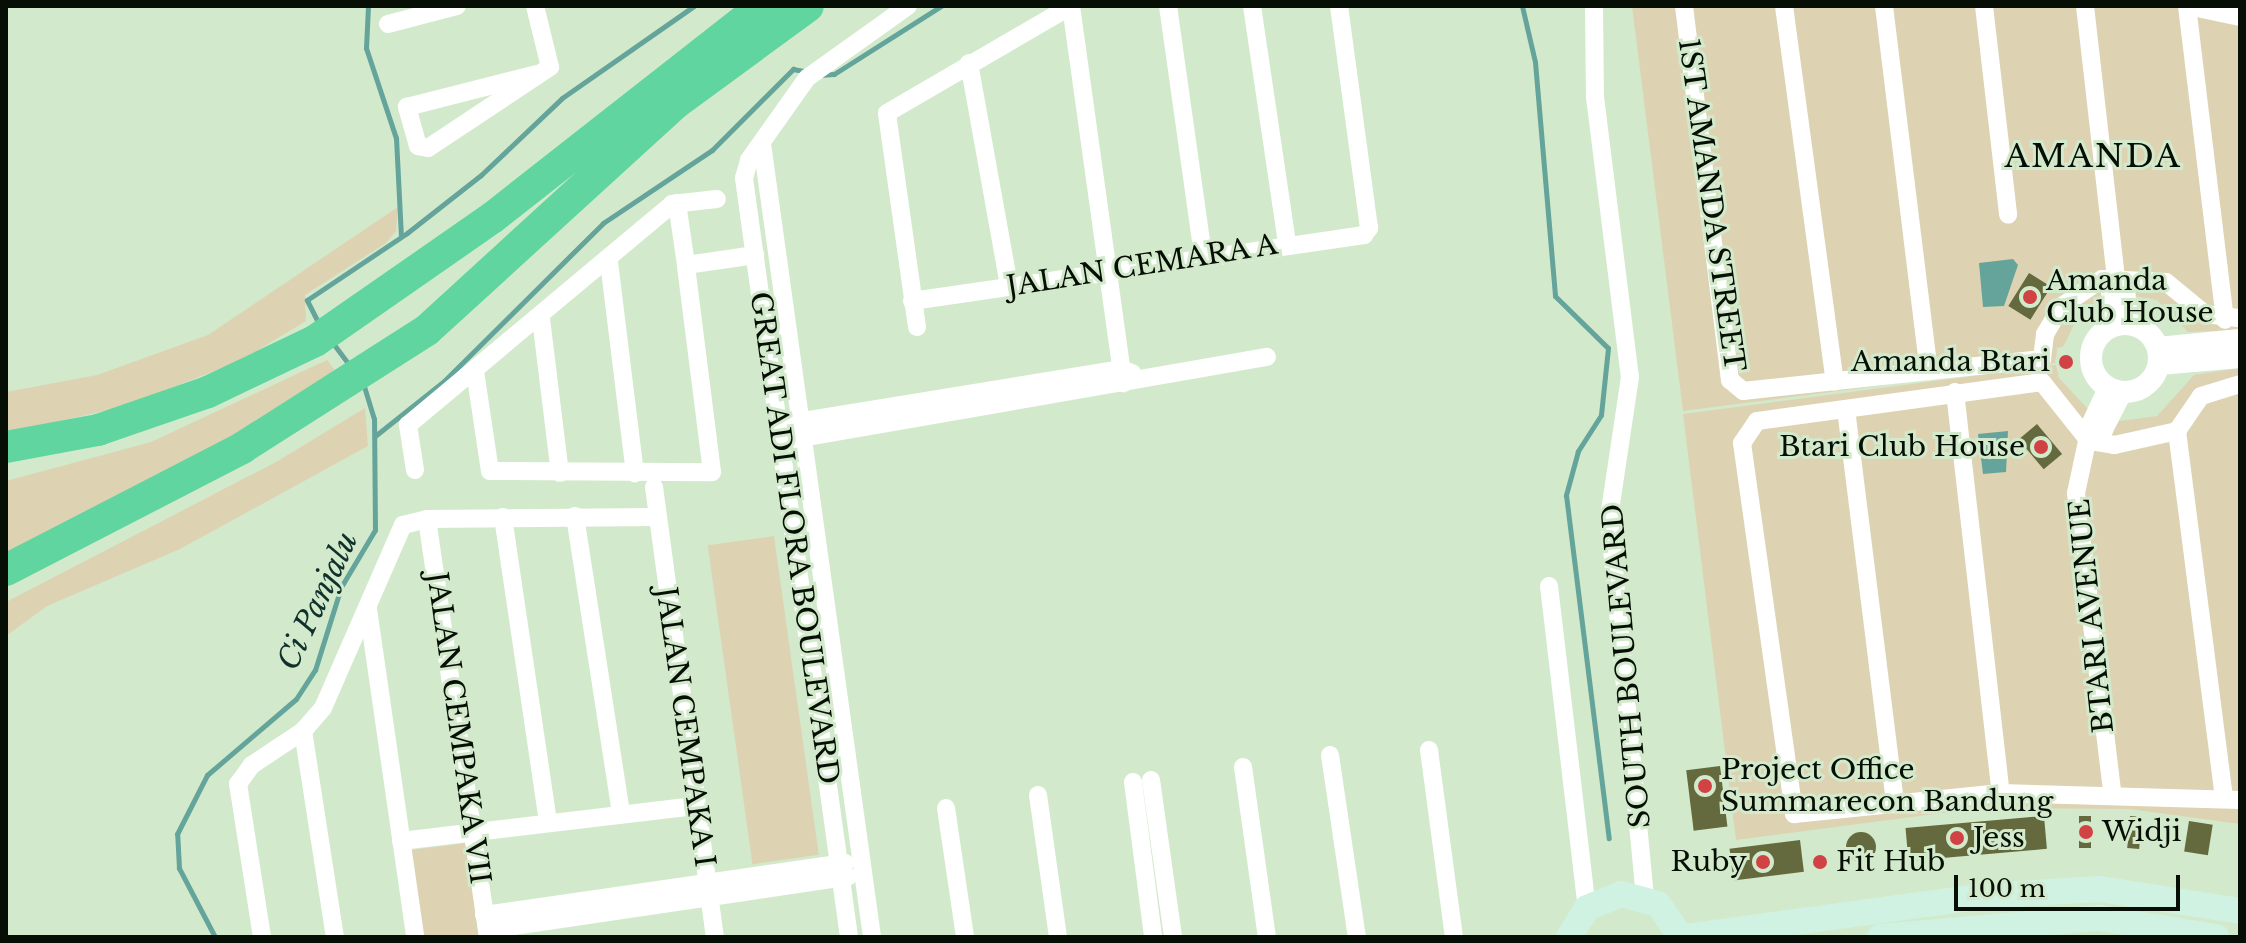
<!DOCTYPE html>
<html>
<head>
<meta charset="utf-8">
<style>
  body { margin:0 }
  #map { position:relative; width:2246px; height:943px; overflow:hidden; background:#d2eacb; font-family:"Libre Baskerville",serif }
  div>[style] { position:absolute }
  .green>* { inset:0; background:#ddd3b3; transform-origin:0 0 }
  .water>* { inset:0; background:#64a49b }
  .stream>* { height:5px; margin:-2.5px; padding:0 2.5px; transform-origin:2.5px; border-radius:2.5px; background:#64a49b }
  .building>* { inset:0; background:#646a3d; transform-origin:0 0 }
  .round { border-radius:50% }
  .minor>* { height:18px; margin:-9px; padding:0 9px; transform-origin:9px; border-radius:9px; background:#fff }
  .tertiary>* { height:22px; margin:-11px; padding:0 11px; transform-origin:11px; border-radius:11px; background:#fff }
  .tertiary>.ring { margin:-11px; padding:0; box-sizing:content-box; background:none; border:22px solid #fff; border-radius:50% }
  .secondary>* { height:26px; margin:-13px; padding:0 13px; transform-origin:13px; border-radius:13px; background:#cff2e2 }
  .motorway>* { height:32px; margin:-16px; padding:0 16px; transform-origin:16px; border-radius:16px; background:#60d5a0 }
  .dots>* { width:22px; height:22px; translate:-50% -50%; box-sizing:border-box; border:4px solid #d2eacb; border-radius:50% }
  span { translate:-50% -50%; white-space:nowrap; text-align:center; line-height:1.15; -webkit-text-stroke:6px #d2eacb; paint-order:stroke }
  .street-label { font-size:28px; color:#060e05 }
  .poi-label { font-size:28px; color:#060e05 }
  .left { translate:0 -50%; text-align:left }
  .right { translate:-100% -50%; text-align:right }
  .water-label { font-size:30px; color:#10302c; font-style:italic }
  .quarter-label { font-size:32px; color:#060e05; letter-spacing:2px }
  .frame { position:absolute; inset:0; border:8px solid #060e05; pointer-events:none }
  .scale { position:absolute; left:1954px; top:875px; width:226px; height:36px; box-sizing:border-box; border:4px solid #060e05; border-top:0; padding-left:10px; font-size:24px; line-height:28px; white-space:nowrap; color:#060e05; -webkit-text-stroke:6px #d2eacb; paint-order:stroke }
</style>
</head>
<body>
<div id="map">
  <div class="green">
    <i style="clip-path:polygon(1632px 6px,2240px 6px,2240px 330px,2188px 332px,2157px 300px,2126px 295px,2080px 313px,2063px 347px,2057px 348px,2056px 363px,1683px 411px)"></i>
    <i style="clip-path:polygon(398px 207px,396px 231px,386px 243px,305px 295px,306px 321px,240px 361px,122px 407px,6px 433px,6px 392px,97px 375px,208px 335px)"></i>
    <i style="clip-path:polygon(327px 360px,340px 377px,218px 449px,6px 554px,6px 481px,151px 442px)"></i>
    <i style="clip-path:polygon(2056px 365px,2059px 378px,2087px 408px,2120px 421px,2157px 416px,2194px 375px,2240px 368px,2240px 824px,2129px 809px,1981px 808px,1736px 840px,1683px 414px)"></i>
    <i style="clip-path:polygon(365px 408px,368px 446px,180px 549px,47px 606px,6px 636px,6px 602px,276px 462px)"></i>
    <i style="left:774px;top:536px;width:322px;height:67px;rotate:82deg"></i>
    <i style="left:467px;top:843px;width:95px;height:57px;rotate:83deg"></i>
  </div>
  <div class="water">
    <i style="clip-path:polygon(2013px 259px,2018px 265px,2004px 306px,1983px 307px,1979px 263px)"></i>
    <i style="clip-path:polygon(2008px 431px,2006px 472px,1983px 474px,1978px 434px)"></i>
  </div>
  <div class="stream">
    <i style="left:368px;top:6px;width:42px;rotate:92.7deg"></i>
    <i style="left:366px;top:48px;width:95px;rotate:71.6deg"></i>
    <i style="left:396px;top:138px;width:98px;rotate:87.1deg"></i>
    <i style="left:1522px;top:6px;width:57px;rotate:76.9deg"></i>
    <i style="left:1535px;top:62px;width:235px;rotate:85.1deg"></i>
    <i style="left:1555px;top:296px;width:74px;rotate:44.5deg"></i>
    <i style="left:1608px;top:348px;width:67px;rotate:96deg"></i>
    <i style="left:1601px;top:415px;width:43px;rotate:122.6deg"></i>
    <i style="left:1578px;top:451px;width:46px;rotate:105.3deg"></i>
    <i style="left:1566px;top:495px;width:346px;rotate:82.9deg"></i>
    <i style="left:819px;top:75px;width:15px;rotate:-4deg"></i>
    <i style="left:834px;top:74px;width:127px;rotate:-32.4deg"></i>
    <i style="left:319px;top:324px;width:27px;rotate:-117deg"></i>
    <i style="left:307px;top:300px;width:120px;rotate:-33.8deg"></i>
    <i style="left:407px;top:233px;width:94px;rotate:-38.1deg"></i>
    <i style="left:481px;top:175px;width:112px;rotate:-43.5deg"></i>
    <i style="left:562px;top:98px;width:161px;rotate:-34.9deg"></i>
    <i style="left:332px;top:342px;width:30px;rotate:53deg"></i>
    <i style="left:375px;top:436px;width:88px;rotate:-38.6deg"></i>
    <i style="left:444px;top:381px;width:224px;rotate:-44.8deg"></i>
    <i style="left:603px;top:223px;width:131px;rotate:-33.8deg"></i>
    <i style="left:712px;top:150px;width:115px;rotate:-45deg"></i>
    <i style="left:793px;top:69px;width:16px;rotate:11deg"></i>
    <i style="left:215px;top:937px;width:78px;rotate:-117.6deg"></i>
    <i style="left:179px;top:868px;width:34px;rotate:-93deg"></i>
    <i style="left:177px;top:834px;width:66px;rotate:-63deg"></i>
    <i style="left:207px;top:775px;width:117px;rotate:-40.5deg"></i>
    <i style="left:296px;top:699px;width:35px;rotate:-57deg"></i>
    <i style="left:315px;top:670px;width:87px;rotate:-72.6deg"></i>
    <i style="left:341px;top:587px;width:66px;rotate:-59.2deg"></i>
    <i style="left:375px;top:530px;width:111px;rotate:-90.5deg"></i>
    <i style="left:374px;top:419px;width:37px;rotate:-107deg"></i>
  </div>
  <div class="building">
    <i style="left:2029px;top:273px;width:26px;height:39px;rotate:32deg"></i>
    <i style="left:2037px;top:424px;width:39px;height:24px;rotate:50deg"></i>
    <i style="left:1720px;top:766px;width:61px;height:34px;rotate:83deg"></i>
    <i style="left:2044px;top:816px;width:33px;height:139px;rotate:85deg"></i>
    <i style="left:2079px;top:816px;width:12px;height:32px"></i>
    <i style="left:2130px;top:816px;width:12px;height:32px;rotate:5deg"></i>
    <i style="left:2189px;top:821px;width:24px;height:31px;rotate:9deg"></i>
    <i class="round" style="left:1846px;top:832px;width:30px;height:30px"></i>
    <i style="left:1800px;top:840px;width:32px;height:71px;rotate:83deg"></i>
  </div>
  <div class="minor">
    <i style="left:535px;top:6px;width:63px;rotate:76.2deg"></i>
    <i style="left:550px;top:67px;width:146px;rotate:146.4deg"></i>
    <i style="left:428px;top:148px;width:10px;rotate:-169deg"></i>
    <i style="left:418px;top:146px;width:41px;rotate:-105.8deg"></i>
    <i style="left:407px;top:107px;width:133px;rotate:-14.3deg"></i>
    <i style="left:1071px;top:6px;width:381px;rotate:82.1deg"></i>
    <i style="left:1168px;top:6px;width:251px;rotate:82deg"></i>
    <i style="left:1252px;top:6px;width:241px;rotate:81.6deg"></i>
    <i style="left:1594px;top:6px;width:91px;rotate:89.4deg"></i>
    <i style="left:1595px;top:97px;width:282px;rotate:82.9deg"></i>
    <i style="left:1630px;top:377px;width:142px;rotate:98.5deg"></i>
    <i style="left:1609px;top:517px;width:383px;rotate:84.6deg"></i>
    <i style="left:1684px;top:6px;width:377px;rotate:83deg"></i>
    <i style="left:1730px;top:380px;width:17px;rotate:40deg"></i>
    <i style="left:1743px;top:391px;width:301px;rotate:-6.1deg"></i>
    <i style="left:2042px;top:359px;width:25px;rotate:-83deg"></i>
    <i style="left:2045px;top:334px;width:33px;rotate:-59deg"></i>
    <i style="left:2062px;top:306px;width:48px;rotate:-34deg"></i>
    <i style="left:2102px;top:279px;width:64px;rotate:2.7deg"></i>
    <i style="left:2166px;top:282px;width:50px;rotate:39.4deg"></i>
    <i style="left:2205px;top:314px;width:35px;rotate:7deg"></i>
    <i style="left:1784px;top:6px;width:379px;rotate:82.3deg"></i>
    <i style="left:1884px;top:6px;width:368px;rotate:83deg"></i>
    <i style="left:1984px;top:6px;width:210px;rotate:83.4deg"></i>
    <i style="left:2085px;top:6px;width:273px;rotate:83.5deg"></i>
    <i style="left:2187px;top:6px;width:316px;rotate:83.1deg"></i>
    <i style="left:2188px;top:6px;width:53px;rotate:11.9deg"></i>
    <i style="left:388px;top:24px;width:71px;rotate:-14.6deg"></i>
    <i style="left:969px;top:63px;width:227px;rotate:79.8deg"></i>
    <i style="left:762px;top:144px;width:801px;rotate:82.1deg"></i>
    <i style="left:677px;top:203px;width:63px;rotate:81.7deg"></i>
    <i style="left:686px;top:265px;width:70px;rotate:-8.2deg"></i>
    <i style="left:609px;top:262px;width:213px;rotate:83deg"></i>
    <i style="left:2116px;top:277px;width:15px;rotate:48deg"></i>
    <i style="left:2126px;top:288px;width:36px;rotate:85deg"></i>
    <i style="left:912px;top:301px;width:457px;rotate:-8.3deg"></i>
    <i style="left:1364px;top:235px;width:9px;rotate:-54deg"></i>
    <i style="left:1369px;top:228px;width:224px;rotate:-97.7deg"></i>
    <i style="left:541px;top:319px;width:155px;rotate:83deg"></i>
    <i style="left:2113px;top:326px;width:36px;rotate:-95deg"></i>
    <i style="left:2110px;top:290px;width:14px;rotate:-65deg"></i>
    <i style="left:917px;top:327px;width:216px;rotate:-98deg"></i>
    <i style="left:887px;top:113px;width:213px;rotate:-30.2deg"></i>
    <i style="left:475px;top:371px;width:101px;rotate:81.5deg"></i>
    <i style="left:490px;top:471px;width:222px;rotate:0.3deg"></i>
    <i style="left:712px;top:472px;width:209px;rotate:-97.2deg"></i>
    <i style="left:2240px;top:384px;width:41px;rotate:162.9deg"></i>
    <i style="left:2201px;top:396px;width:42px;rotate:124.4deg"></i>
    <i style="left:2177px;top:431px;width:64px;rotate:167.3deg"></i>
    <i style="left:2115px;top:445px;width:26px;rotate:-171deg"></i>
    <i style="left:2089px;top:441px;width:75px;rotate:-128.5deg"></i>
    <i style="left:2042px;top:382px;width:288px;rotate:172.2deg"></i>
    <i style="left:1757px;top:421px;width:27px;rotate:124deg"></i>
    <i style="left:1742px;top:443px;width:375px;rotate:82deg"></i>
    <i style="left:1794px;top:814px;width:208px;rotate:-5.8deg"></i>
    <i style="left:2001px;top:793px;width:239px;rotate:1.7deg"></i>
    <i style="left:2107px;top:388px;width:38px;rotate:115deg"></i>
    <i style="left:2091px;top:423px;width:72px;rotate:102.1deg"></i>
    <i style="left:2076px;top:493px;width:301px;rotate:83.1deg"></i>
    <i style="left:1955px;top:392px;width:404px;rotate:83.5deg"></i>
    <i style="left:1846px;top:409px;width:398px;rotate:82.9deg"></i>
    <i style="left:791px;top:423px;width:334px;rotate:-9.3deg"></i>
    <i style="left:1121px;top:369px;width:12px;rotate:20deg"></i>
    <i style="left:2177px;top:431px;width:371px;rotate:82.7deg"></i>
    <i style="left:796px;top:439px;width:478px;rotate:-9.9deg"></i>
    <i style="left:2089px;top:441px;width:19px;rotate:-36deg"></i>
    <i style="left:2104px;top:430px;width:42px;rotate:-62.8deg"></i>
    <i style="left:415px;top:470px;width:46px;rotate:-98.8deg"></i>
    <i style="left:408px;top:425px;width:344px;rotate:-39.9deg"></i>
    <i style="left:672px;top:204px;width:45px;rotate:-6.3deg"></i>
    <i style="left:654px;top:487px;width:454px;rotate:82.3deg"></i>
    <i style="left:575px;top:516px;width:302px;rotate:81.2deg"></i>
    <i style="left:503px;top:517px;width:308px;rotate:81.6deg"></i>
    <i style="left:427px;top:519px;width:422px;rotate:81.7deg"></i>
    <i style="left:1549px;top:586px;width:324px;rotate:83.3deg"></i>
    <i style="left:368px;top:609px;width:331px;rotate:81.8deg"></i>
    <i style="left:303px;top:731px;width:208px;rotate:81.2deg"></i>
    <i style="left:1429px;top:750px;width:189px;rotate:82.4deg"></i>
    <i style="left:1330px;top:755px;width:184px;rotate:81.6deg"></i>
    <i style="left:1243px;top:767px;width:172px;rotate:82deg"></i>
    <i style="left:1151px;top:780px;width:159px;rotate:82deg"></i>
    <i style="left:1133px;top:782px;width:156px;rotate:82.6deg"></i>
    <i style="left:1038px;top:795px;width:143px;rotate:82deg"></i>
    <i style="left:946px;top:808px;width:130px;rotate:81.6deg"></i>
    <i style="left:401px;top:841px;width:296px;rotate:-6.8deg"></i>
    <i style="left:484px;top:915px;width:365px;rotate:-8.2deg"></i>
    <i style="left:487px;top:930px;width:365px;rotate:-8.4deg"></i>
    <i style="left:262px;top:937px;width:155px;rotate:-98.9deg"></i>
    <i style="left:238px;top:784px;width:24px;rotate:-54deg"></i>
    <i style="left:252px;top:765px;width:61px;rotate:-33.7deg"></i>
    <i style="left:303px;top:731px;width:30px;rotate:-49deg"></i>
    <i style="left:323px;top:708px;width:200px;rotate:-66.4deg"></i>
    <i style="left:403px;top:525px;width:25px;rotate:-14deg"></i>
    <i style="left:427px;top:519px;width:230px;rotate:-0.5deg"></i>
    <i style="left:849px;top:937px;width:766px;rotate:-97.88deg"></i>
    <i style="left:744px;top:178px;width:19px;rotate:-74deg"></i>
    <i style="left:749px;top:160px;width:100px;rotate:-54.7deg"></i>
    <i style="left:807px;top:78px;width:124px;rotate:-35.5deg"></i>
  </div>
  <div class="tertiary">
    <i class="ring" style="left:2091px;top:324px;width:46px;height:46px"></i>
    <i style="left:2158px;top:348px;width:82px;rotate:-5.6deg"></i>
    <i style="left:2159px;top:364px;width:81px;rotate:-4.9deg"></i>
  </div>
  <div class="secondary">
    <i style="left:1569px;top:937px;width:34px;rotate:-58deg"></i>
    <i style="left:1587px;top:908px;width:37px;rotate:-22deg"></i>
    <i style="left:1621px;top:894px;width:38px;rotate:15deg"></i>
    <i style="left:1658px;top:904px;width:40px;rotate:55.1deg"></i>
    <i style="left:1686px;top:937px;width:301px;rotate:-7.8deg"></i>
    <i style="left:1984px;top:896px;width:116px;rotate:-3.5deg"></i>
    <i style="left:2100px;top:889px;width:142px;rotate:8.9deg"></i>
    <i style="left:1880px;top:937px;width:220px;rotate:-5deg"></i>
    <i style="left:2099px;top:918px;width:119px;rotate:9.2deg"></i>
  </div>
  <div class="motorway">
    <i style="left:6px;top:447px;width:94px;rotate:-10.5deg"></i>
    <i style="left:98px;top:430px;width:116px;rotate:-19.1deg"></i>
    <i style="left:208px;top:392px;width:119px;rotate:-25.5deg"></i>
    <i style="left:315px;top:341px;width:216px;rotate:-34.8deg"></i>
    <i style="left:492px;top:218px;width:343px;rotate:-38.1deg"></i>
    <i style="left:6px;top:570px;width:266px;rotate:-27.3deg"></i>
    <i style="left:242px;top:448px;width:219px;rotate:-32.5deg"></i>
    <i style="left:427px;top:330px;width:338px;rotate:-42.4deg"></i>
    <i style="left:677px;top:102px;width:162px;rotate:-36.2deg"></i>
  </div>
  <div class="dots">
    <i style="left:2030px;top:297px;background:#d14245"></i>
    <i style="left:2066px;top:362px;background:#d14245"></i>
    <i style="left:2041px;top:447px;background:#d14245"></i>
    <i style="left:1705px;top:786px;background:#d14245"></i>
    <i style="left:2086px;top:832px;background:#d14245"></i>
    <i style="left:1957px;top:838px;background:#d14245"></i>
    <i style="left:1763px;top:862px;background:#d14245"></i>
    <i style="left:1820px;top:862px;background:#d14245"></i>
  </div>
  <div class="street-label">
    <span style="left:1711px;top:205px;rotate:82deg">1ST AMANDA STREET</span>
    <span style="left:1142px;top:266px;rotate:-9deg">JALAN CEMARA A</span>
    <span style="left:794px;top:538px;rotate:82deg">GREAT ADI FLORA BOULEVARD</span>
    <span style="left:2092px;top:616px;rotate:-96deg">BTARI AVENUE</span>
    <span style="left:1627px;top:666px;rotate:-95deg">SOUTH BOULEVARD</span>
    <span style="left:685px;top:727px;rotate:82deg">JALAN CEMPAKA I</span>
    <span style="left:458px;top:728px;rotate:82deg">JALAN CEMPAKA VII</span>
  </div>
  <div class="poi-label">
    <span class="left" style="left:2046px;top:297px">Amanda<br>Club House</span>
    <span class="right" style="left:2050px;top:362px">Amanda Btari</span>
    <span class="right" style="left:2025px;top:447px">Btari Club House</span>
    <span class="left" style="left:1721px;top:786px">Project Office<br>Summarecon Bandung</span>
    <span class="left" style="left:2102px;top:832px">Widji</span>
    <span class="left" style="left:1973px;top:838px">Jess</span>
    <span class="right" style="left:1747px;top:862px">Ruby</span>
    <span class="left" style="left:1836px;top:862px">Fit Hub</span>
  </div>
  <div class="water-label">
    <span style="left:318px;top:601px;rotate:-65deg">Ci Panjalu</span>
  </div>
  <div class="quarter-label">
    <span style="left:2093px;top:156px">AMANDA</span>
  </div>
  <div class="frame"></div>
  <div class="scale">100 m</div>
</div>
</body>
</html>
